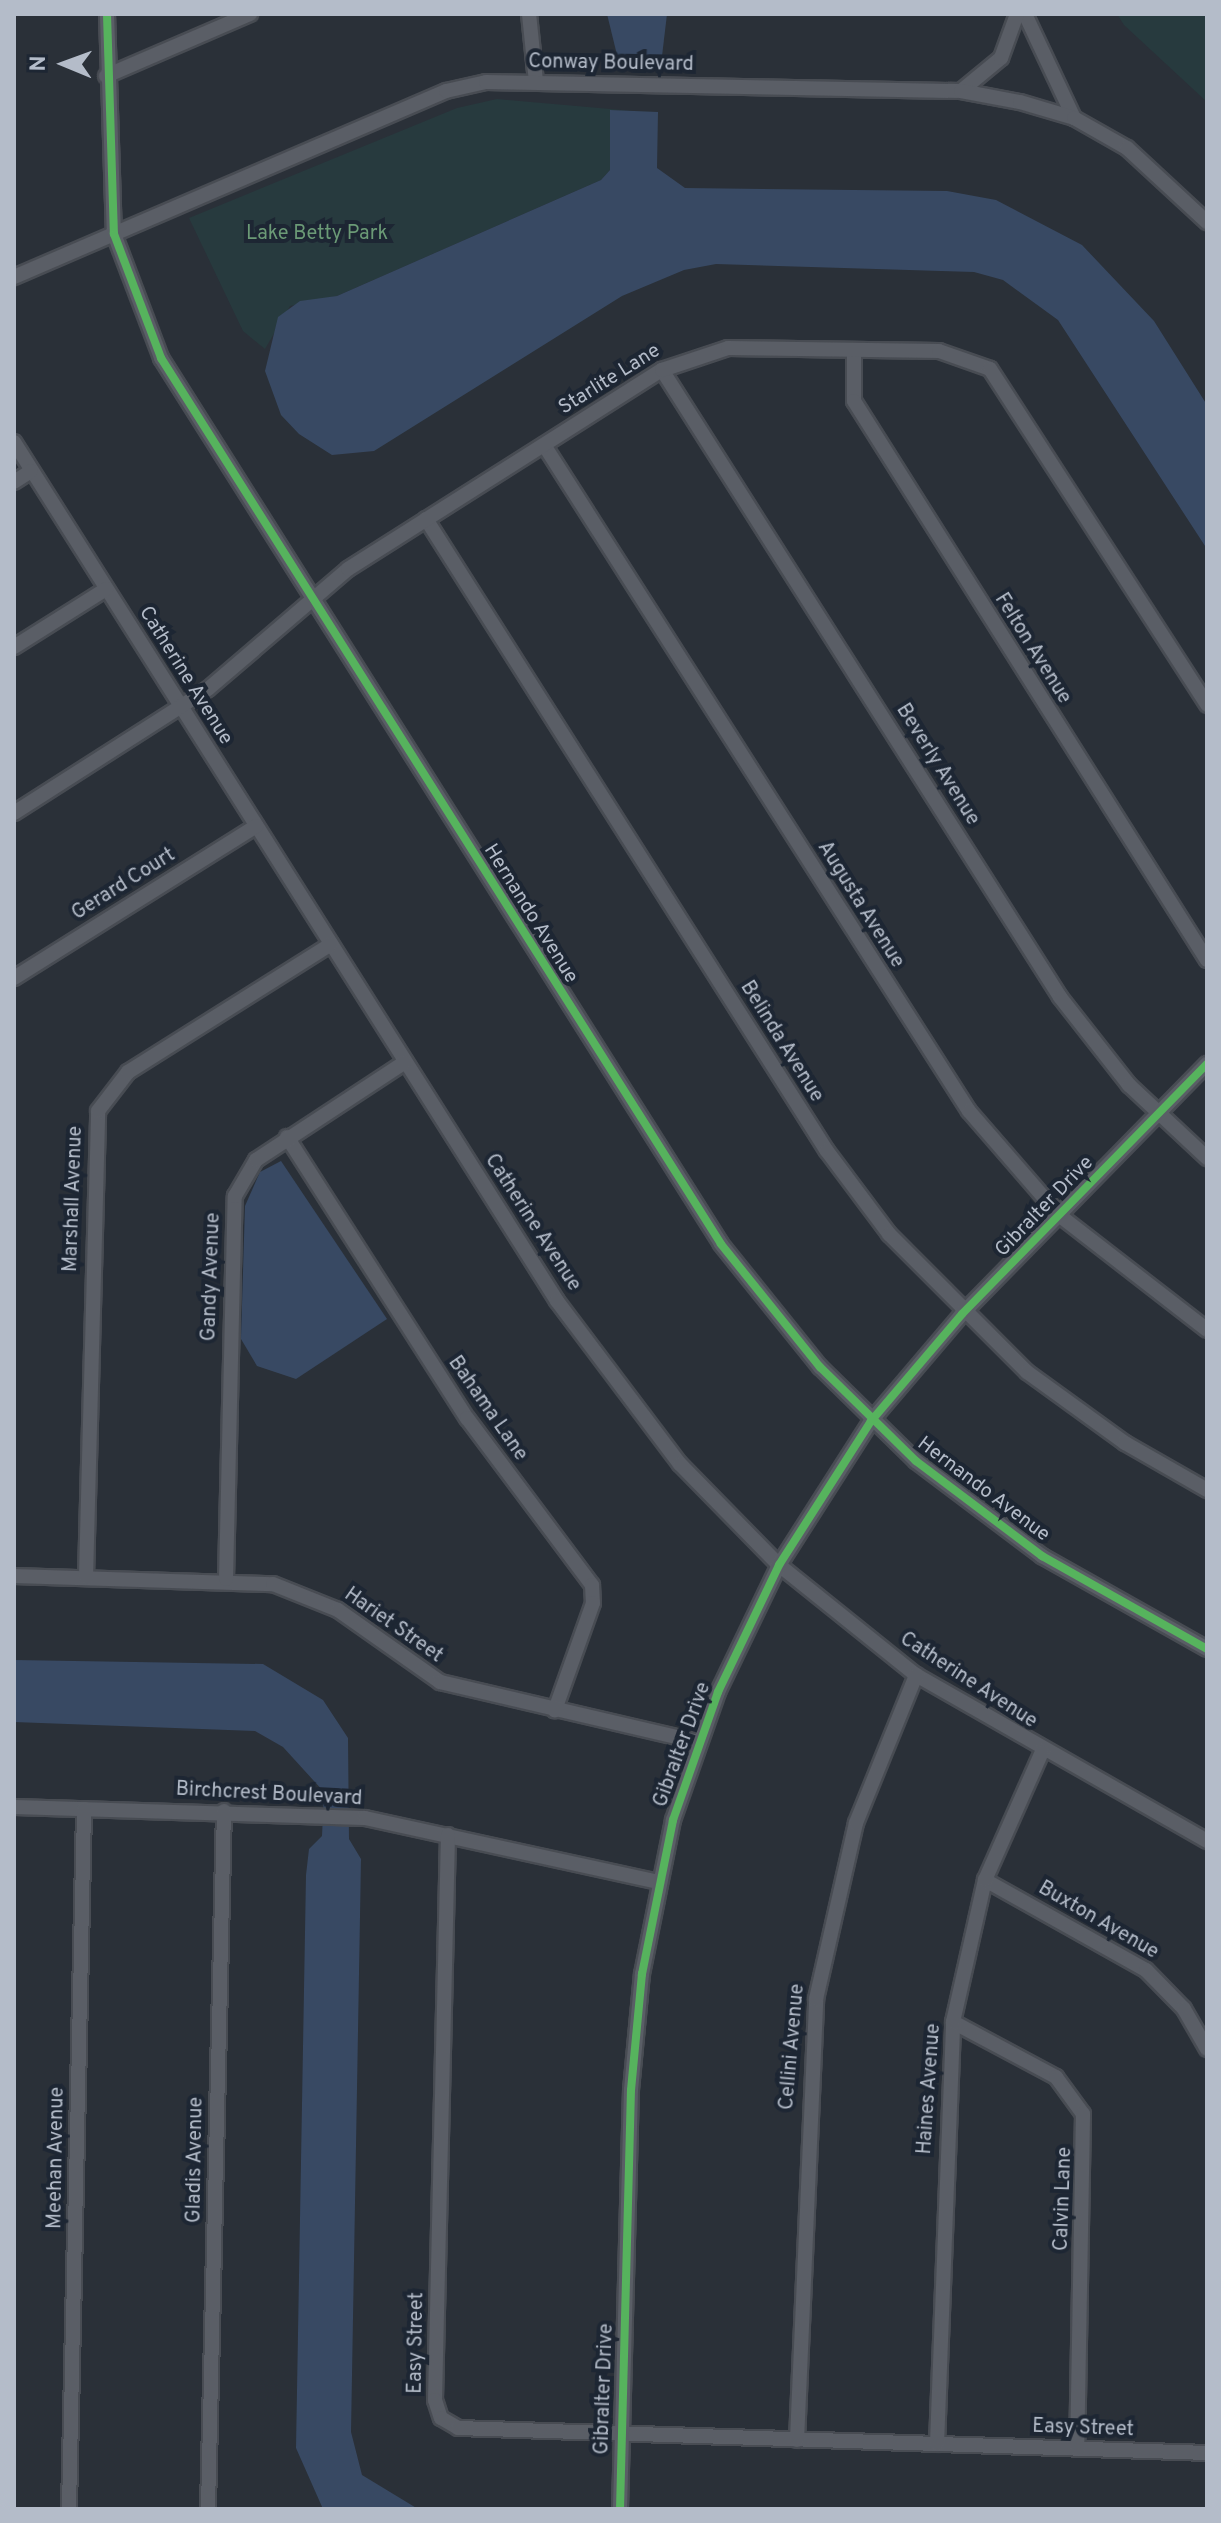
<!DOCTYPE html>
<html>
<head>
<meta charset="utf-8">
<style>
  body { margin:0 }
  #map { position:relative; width:1221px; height:2523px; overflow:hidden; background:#2a3038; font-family:Overpass,sans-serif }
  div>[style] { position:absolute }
  .green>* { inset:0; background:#273a3e }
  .water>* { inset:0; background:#384963 }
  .roads { filter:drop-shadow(2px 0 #484c53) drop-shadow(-2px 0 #484c53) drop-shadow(0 2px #484c53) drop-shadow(0 -2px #484c53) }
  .minor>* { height:14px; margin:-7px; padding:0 7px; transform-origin:7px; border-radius:7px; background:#5a5e66 }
  .cycleway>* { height:8px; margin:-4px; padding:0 4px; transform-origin:4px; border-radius:4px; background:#56b35d }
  span { translate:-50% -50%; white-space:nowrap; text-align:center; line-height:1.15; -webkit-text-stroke:8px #1d2633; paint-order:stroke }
  .street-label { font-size:20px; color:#b4bcc9 }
  .park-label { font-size:20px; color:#6b9a76 }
  .frame { position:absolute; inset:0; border:16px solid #b4bcc9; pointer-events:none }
  .north { position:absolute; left:24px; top:24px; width:80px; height:80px; -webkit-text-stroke:6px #1d2633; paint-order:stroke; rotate:271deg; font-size:22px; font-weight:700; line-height:32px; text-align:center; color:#b4bcc9 }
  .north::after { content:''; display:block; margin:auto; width:28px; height:36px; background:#b4bcc9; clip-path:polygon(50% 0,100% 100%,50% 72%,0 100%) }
</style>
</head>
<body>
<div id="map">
  <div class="green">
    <i style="clip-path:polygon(1117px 14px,1207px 14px,1207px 102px,1124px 25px)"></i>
    <i style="clip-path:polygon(497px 99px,633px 111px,610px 110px,610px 170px,601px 180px,337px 296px,290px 306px,265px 349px,243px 331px,189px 218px,457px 108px)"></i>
  </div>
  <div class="water">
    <i style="clip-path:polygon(607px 14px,667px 14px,662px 56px,618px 59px)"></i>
    <i style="clip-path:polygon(610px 110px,658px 112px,657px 168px,685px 188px,947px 191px,996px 200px,1082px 245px,1154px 321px,1207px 405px,1207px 549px,1058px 320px,1003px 280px,974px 272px,716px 264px,684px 270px,622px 296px,374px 451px,332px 455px,299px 434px,281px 415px,265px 371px,278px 317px,300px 301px,337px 296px,601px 180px,610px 170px)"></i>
    <i style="clip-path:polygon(281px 1161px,387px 1319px,296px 1379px,257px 1366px,241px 1339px,245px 1206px,260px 1172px)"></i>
    <i style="clip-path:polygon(14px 1660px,263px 1664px,323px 1700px,348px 1738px,349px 1839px,361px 1859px,351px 2432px,362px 2475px,418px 2509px,323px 2509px,296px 2448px,306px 1875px,309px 1849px,322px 1836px,324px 1792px,283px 1747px,255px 1731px,14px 1722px)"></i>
  </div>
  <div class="roads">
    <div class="minor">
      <i style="left:107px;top:14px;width:220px;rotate:88.2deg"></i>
      <i style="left:114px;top:234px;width:133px;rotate:69.2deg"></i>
      <i style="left:161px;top:358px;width:1048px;rotate:57.7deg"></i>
      <i style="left:721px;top:1244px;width:158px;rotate:51.2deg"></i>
      <i style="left:820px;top:1367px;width:134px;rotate:44.4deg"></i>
      <i style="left:916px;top:1461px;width:158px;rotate:37deg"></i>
      <i style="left:1042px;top:1556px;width:189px;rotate:29.4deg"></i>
      <i style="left:529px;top:14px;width:68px;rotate:84.1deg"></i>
      <i style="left:1025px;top:14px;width:115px;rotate:64.8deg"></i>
      <i style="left:106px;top:76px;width:157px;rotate:-23.3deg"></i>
      <i style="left:961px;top:91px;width:52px;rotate:-39.5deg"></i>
      <i style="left:1001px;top:58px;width:47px;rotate:-70deg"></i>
      <i style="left:14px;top:277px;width:470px;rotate:-23.3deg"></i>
      <i style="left:446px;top:91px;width:41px;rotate:-12.7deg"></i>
      <i style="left:486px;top:82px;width:475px;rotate:1.1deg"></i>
      <i style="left:961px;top:91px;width:60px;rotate:10.6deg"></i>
      <i style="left:1020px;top:102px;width:56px;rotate:16.5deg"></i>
      <i style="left:1074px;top:118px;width:61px;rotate:29.5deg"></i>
      <i style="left:1127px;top:148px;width:109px;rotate:42.8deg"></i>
      <i style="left:854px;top:350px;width:51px;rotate:90deg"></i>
      <i style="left:854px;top:401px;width:661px;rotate:57.73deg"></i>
      <i style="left:662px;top:370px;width:743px;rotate:57.59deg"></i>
      <i style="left:1060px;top:997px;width:112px;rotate:51.9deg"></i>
      <i style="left:1129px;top:1085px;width:107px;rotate:43.1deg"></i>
      <i style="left:14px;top:442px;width:1016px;rotate:57.7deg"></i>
      <i style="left:557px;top:1301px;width:204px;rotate:53deg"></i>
      <i style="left:680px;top:1464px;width:141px;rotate:45.6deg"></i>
      <i style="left:779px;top:1565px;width:176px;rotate:38.8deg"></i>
      <i style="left:916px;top:1675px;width:335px;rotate:29.7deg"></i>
      <i style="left:544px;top:445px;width:790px;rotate:57.46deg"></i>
      <i style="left:969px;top:1111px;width:138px;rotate:49.1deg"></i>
      <i style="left:1059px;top:1215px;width:187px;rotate:37.8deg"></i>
      <i style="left:14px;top:482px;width:20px;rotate:-33deg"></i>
      <i style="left:426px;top:519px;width:748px;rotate:57.61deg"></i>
      <i style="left:827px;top:1151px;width:104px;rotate:53.2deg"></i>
      <i style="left:889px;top:1234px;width:195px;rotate:45deg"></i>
      <i style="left:1027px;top:1372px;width:121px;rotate:35.9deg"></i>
      <i style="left:1125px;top:1443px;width:95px;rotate:29.8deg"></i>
      <i style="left:14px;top:647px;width:109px;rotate:-32.2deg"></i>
      <i style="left:14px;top:813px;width:230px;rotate:-32.6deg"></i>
      <i style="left:208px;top:689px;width:184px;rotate:-40.6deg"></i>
      <i style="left:348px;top:569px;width:372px;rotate:-32.4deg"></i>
      <i style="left:662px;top:370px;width:70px;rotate:-18.4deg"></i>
      <i style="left:728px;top:348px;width:211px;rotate:0.8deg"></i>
      <i style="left:939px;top:351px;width:54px;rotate:19.4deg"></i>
      <i style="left:990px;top:369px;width:400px;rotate:57.1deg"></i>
      <i style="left:14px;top:978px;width:286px;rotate:-32.1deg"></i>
      <i style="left:287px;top:1137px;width:334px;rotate:57.4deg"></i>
      <i style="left:467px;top:1418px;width:209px;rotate:53.2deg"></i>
      <i style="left:592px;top:1585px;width:18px;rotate:87deg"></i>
      <i style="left:593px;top:1603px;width:114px;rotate:109.6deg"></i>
      <i style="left:14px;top:1576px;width:259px;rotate:1.8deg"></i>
      <i style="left:273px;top:1584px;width:70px;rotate:21.8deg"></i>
      <i style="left:338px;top:1610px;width:125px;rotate:35.2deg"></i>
      <i style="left:440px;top:1682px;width:265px;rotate:13.1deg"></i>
      <i style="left:86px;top:1577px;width:466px;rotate:-88.5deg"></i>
      <i style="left:98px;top:1111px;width:49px;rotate:-52.4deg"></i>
      <i style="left:128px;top:1072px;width:240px;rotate:-32.2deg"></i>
      <i style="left:226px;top:1579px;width:383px;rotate:-88.7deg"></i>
      <i style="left:235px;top:1196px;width:42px;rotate:-59.7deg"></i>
      <i style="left:256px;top:1160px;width:178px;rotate:-33.3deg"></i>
      <i style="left:14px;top:1807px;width:351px;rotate:1.8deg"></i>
      <i style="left:365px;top:1818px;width:301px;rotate:12.3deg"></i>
      <i style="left:448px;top:1835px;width:565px;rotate:91.32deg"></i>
      <i style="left:435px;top:2400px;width:19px;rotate:72deg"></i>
      <i style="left:441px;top:2418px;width:20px;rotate:30deg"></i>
      <i style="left:458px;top:2428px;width:749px;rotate:1.91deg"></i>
      <i style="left:985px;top:1880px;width:184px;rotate:29.2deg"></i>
      <i style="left:1146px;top:1970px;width:54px;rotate:45.7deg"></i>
      <i style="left:1184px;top:2009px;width:46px;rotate:60.1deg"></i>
      <i style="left:953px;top:2022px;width:117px;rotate:28.1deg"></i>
      <i style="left:1056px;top:2077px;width:46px;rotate:53.9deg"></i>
      <i style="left:1083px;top:2114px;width:335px;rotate:91deg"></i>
      <i style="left:797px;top:2440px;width:441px;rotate:-87.5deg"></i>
      <i style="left:816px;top:1999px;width:180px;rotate:-77.2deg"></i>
      <i style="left:856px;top:1823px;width:160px;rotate:-67.9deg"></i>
      <i style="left:937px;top:2444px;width:422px;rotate:-87.8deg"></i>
      <i style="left:953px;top:2022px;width:146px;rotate:-77.3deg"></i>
      <i style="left:985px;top:1880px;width:140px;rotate:-66deg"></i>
      <i style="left:69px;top:2509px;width:700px;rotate:-88.77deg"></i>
      <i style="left:208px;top:2509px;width:698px;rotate:-88.69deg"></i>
      <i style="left:620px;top:2509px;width:419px;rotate:-88.5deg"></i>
      <i style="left:631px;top:2090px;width:117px;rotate:-84.6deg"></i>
      <i style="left:642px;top:1974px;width:157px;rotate:-78.6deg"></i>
      <i style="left:673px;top:1820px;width:136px;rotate:-70.6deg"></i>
      <i style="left:718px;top:1692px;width:141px;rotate:-64.3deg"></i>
      <i style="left:779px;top:1565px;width:171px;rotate:-57.4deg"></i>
      <i style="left:871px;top:1421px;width:140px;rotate:-49.6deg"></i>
      <i style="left:962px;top:1314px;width:350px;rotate:-45.6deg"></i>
    </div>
  </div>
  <div class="cycleway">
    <i style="left:107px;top:14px;width:220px;rotate:88.2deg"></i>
    <i style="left:114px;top:234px;width:133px;rotate:69.2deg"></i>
    <i style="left:161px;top:358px;width:1048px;rotate:57.7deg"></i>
    <i style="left:721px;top:1244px;width:158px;rotate:51.2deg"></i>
    <i style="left:820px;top:1367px;width:134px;rotate:44.4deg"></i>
    <i style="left:916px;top:1461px;width:158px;rotate:37deg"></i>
    <i style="left:1042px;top:1556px;width:189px;rotate:29.4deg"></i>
    <i style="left:620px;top:2509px;width:419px;rotate:-88.5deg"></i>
    <i style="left:631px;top:2090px;width:117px;rotate:-84.6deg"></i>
    <i style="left:642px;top:1974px;width:157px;rotate:-78.6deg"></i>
    <i style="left:673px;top:1820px;width:136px;rotate:-70.6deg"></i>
    <i style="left:718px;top:1692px;width:141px;rotate:-64.3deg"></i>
    <i style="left:779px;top:1565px;width:171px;rotate:-57.4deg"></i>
    <i style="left:871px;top:1421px;width:140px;rotate:-49.6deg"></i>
    <i style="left:962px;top:1314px;width:350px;rotate:-45.6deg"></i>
  </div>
  <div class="street-label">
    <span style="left:611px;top:64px;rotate:1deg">Conway Boulevard</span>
    <span style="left:610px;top:380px;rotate:-32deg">Starlite Lane</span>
    <span style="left:1032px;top:649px;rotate:58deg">Felton Avenue</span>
    <span style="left:185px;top:676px;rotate:58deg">Catherine Avenue</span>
    <span style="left:937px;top:765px;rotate:58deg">Beverly Avenue</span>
    <span style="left:124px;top:885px;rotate:-32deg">Gerard Court</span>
    <span style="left:860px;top:905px;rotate:58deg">Augusta Avenue</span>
    <span style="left:530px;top:914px;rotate:58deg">Hernando Avenue</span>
    <span style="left:781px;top:1042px;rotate:58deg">Belinda Avenue</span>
    <span style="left:74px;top:1199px;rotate:-88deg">Marshall Avenue</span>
    <span style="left:1045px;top:1207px;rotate:-46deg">Gibralter Drive</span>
    <span style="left:532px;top:1223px;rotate:57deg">Catherine Avenue</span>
    <span style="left:212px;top:1277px;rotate:-88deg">Gandy Avenue</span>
    <span style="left:487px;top:1409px;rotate:55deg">Bahama Lane</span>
    <span style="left:983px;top:1490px;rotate:37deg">Hernando Avenue</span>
    <span style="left:393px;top:1626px;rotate:35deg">Hariet Street</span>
    <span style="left:968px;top:1681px;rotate:33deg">Catherine Avenue</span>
    <span style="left:683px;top:1745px;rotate:-70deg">Gibralter Drive</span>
    <span style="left:269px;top:1795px;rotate:3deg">Birchcrest Boulevard</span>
    <span style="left:1098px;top:1921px;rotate:30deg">Buxton Avenue</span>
    <span style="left:793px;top:2047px;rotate:-85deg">Cellini Avenue</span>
    <span style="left:930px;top:2089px;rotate:-86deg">Haines Avenue</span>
    <span style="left:57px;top:2158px;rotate:-89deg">Meehan Avenue</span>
    <span style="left:196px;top:2160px;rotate:-89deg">Gladis Avenue</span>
    <span style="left:1064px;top:2199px;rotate:-88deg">Calvin Lane</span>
    <span style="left:417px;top:2343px;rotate:-89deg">Easy Street</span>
    <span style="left:605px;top:2389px;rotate:-88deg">Gibralter Drive</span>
    <span style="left:1083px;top:2429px;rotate:2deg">Easy Street</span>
  </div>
  <div class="park-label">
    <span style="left:317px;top:234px">Lake Betty Park</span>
  </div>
  <div class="frame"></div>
  <div class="north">N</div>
</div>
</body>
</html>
